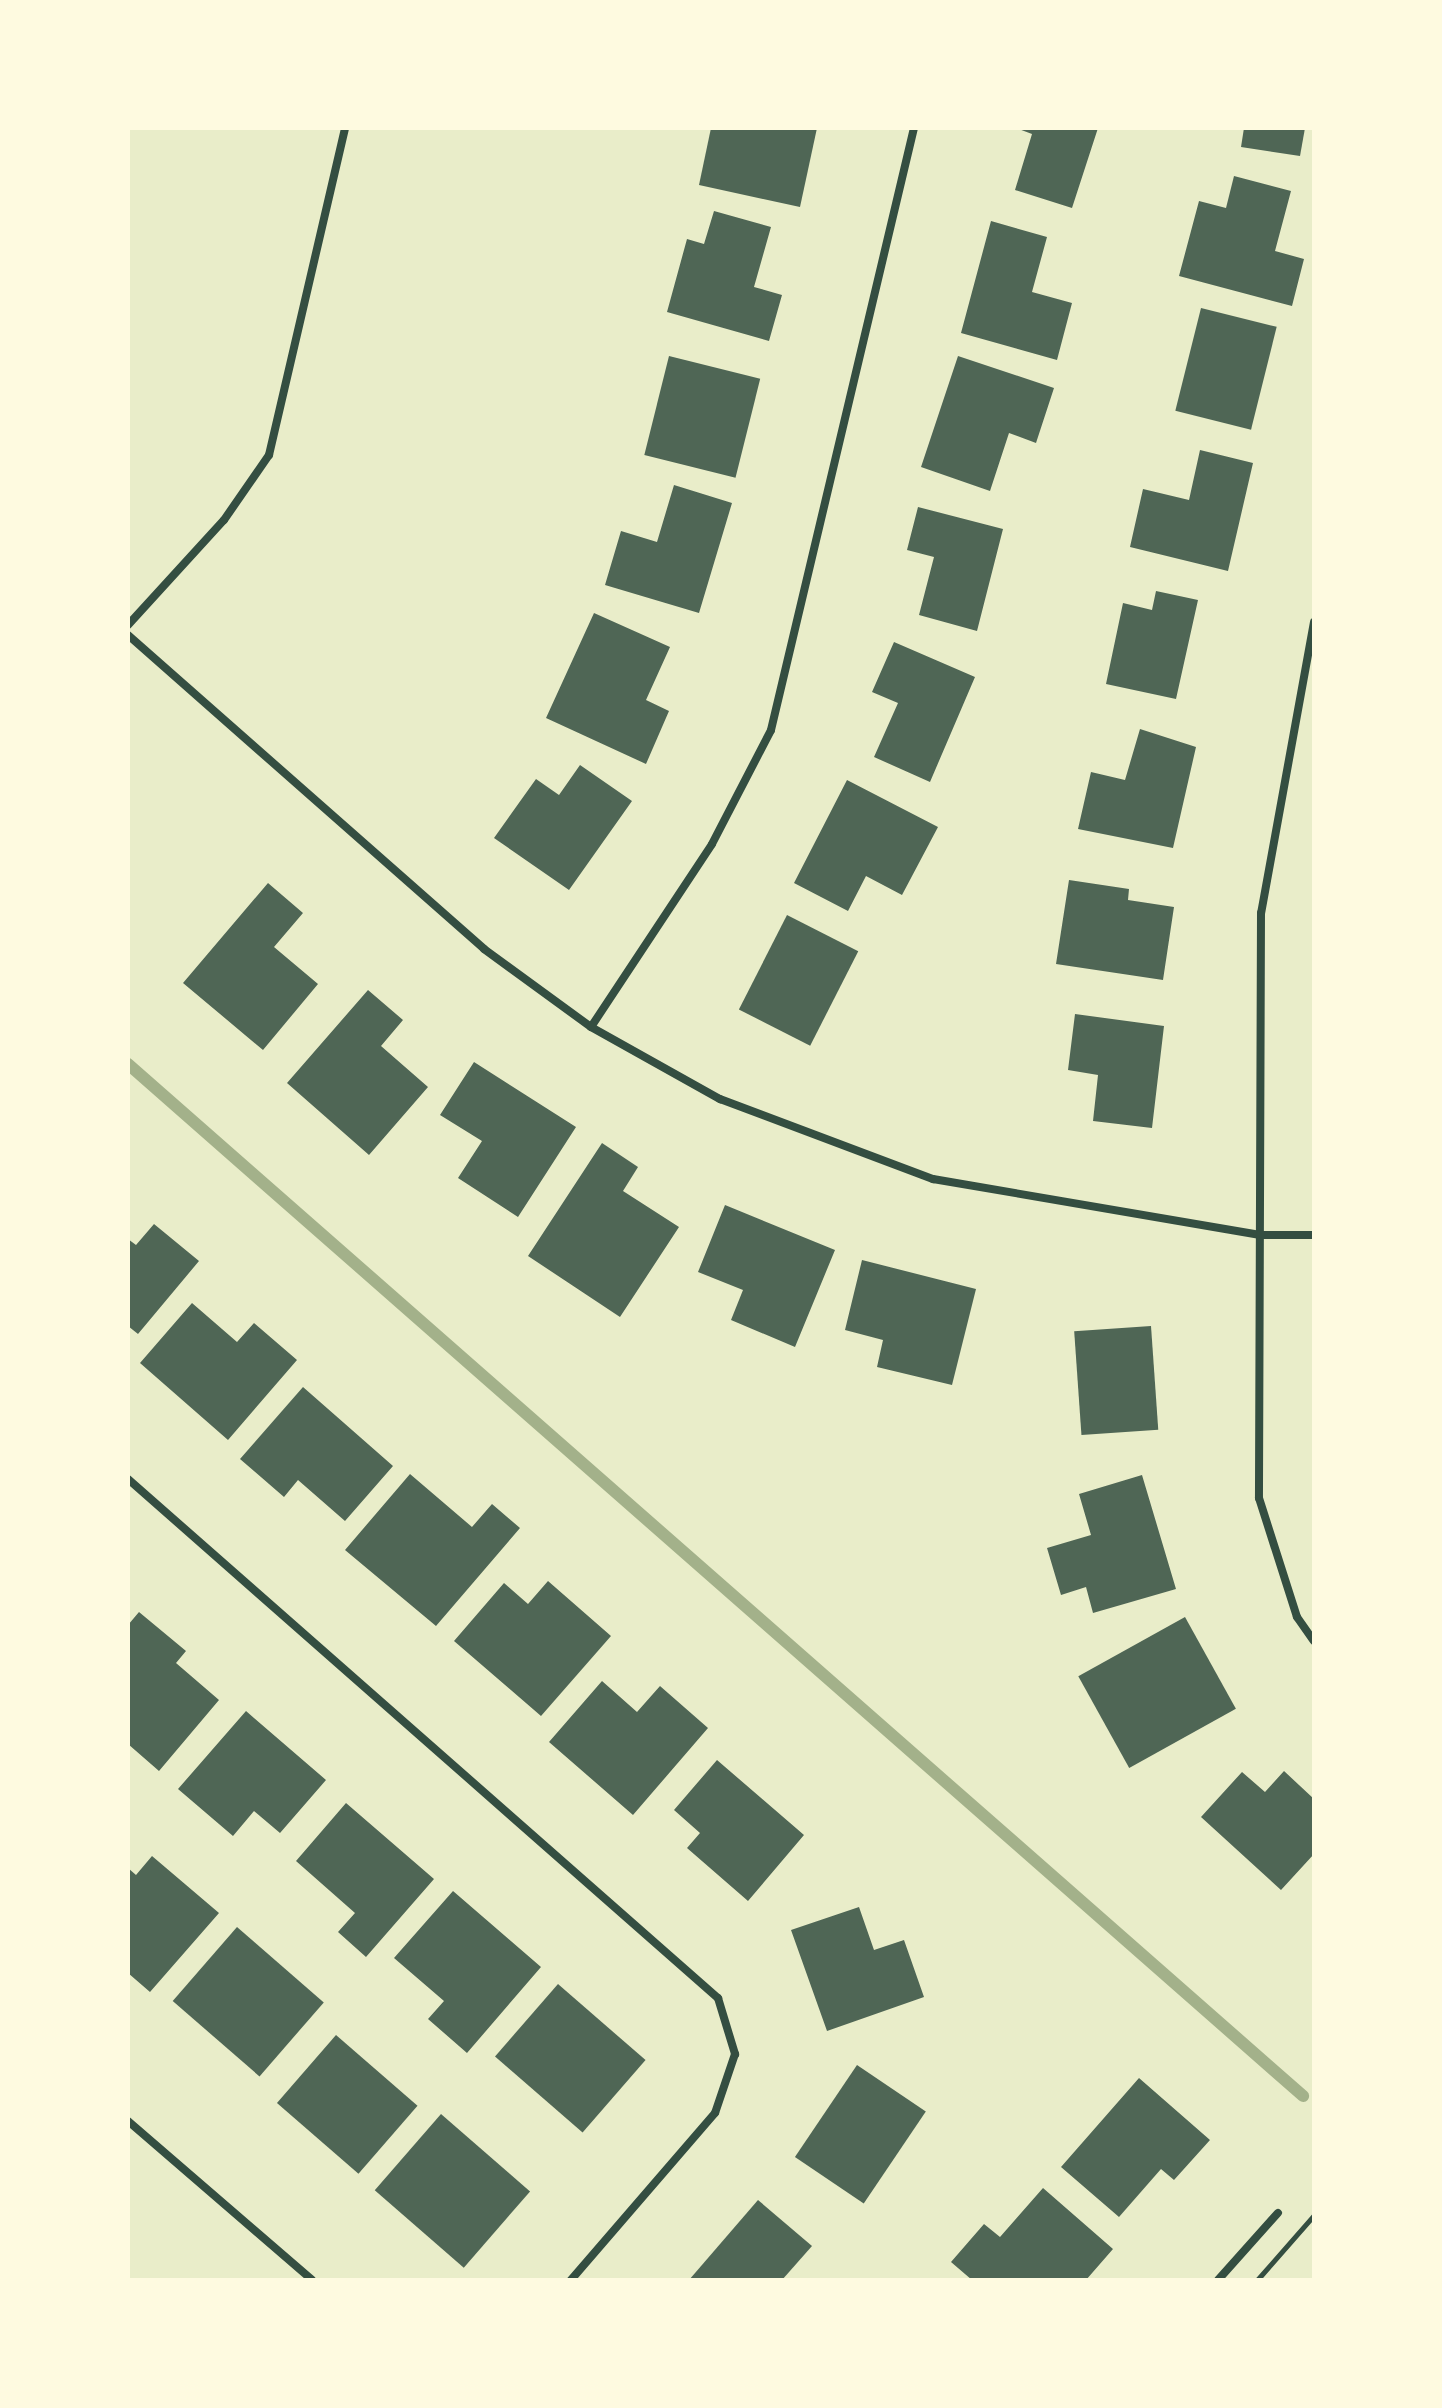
<!DOCTYPE html>
<html>
<head>
<meta charset="utf-8">
<style>
  body { margin:0 }
  #map { position:relative; width:1442px; height:2408px; overflow:hidden; background:#e9edc9; font-family:"Noto Sans",sans-serif }
  div>[style] { position:absolute }
  .stream>* { height:12px; margin:-6px; padding:0 6px; transform-origin:6px; border-radius:6px; background:#a3b18a }
  .building>* { inset:0; background:#4f6655; transform-origin:0 0 }
  .path>* { height:5px; margin:-2.5px; padding:0 2.5px; transform-origin:2.5px; border-radius:2.5px; background:#344e41 }
  .minor>* { height:8px; margin:-4px; padding:0 4px; transform-origin:4px; border-radius:4px; background:#344e41 }
  span { translate:-50% -50%; white-space:nowrap; text-align:center; line-height:1.15; -webkit-text-stroke:7px #fefae0; paint-order:stroke }
  .frame { position:absolute; inset:0; border:130px solid #fefae0; pointer-events:none }
</style>
</head>
<body>
<div id="map">
  <div class="stream">
    <i style="left:128px;top:1064px;width:1564px;rotate:41.29deg"></i>
  </div>
  <div class="building">
    <i style="clip-path:polygon(711px 128px,817px 128px,800px 207px,699px 185px)"></i>
    <i style="clip-path:polygon(1098px 128px,1072px 208px,1015px 190px,1032px 134px,1016px 128px)"></i>
    <i style="clip-path:polygon(1244px 128px,1305px 128px,1300px 156px,1241px 147px)"></i>
    <i style="clip-path:polygon(1234px 176px,1291px 191px,1275px 251px,1304px 259px,1292px 306px,1179px 276px,1199px 201px,1226px 208px)"></i>
    <i style="clip-path:polygon(714px 211px,771px 227px,754px 287px,782px 295px,769px 341px,667px 312px,687px 239px,704px 244px)"></i>
    <i style="clip-path:polygon(991px 221px,1047px 237px,1032px 292px,1072px 303px,1057px 360px,961px 333px)"></i>
    <i style="left:1201px;top:308px;width:78px;height:106px;rotate:14deg"></i>
    <i style="left:669px;top:356px;width:94px;height:102px;rotate:14deg"></i>
    <i style="clip-path:polygon(958px 356px,1054px 388px,1036px 443px,1009px 433px,990px 491px,921px 467px)"></i>
    <i style="clip-path:polygon(1200px 450px,1253px 463px,1228px 571px,1130px 547px,1143px 489px,1189px 500px)"></i>
    <i style="clip-path:polygon(674px 485px,732px 503px,699px 613px,605px 585px,621px 531px,657px 542px)"></i>
    <i style="clip-path:polygon(918px 507px,1003px 529px,977px 631px,919px 615px,934px 557px,907px 550px)"></i>
    <i style="clip-path:polygon(1156px 591px,1198px 600px,1176px 699px,1106px 684px,1123px 603px,1152px 610px)"></i>
    <i style="clip-path:polygon(594px 613px,670px 647px,646px 700px,669px 711px,646px 764px,546px 718px)"></i>
    <i style="clip-path:polygon(894px 642px,975px 677px,930px 782px,874px 757px,898px 703px,872px 692px)"></i>
    <i style="clip-path:polygon(1140px 729px,1196px 747px,1173px 848px,1078px 829px,1091px 772px,1125px 780px)"></i>
    <i style="clip-path:polygon(580px 765px,632px 801px,569px 890px,494px 838px,536px 779px,559px 795px)"></i>
    <i style="clip-path:polygon(847px 780px,938px 827px,902px 895px,866px 876px,848px 911px,794px 883px)"></i>
    <i style="clip-path:polygon(1069px 880px,1129px 889px,1128px 900px,1174px 907px,1163px 980px,1056px 964px)"></i>
    <i style="clip-path:polygon(268px 883px,303px 913px,274px 947px,318px 984px,263px 1050px,183px 983px)"></i>
    <i style="left:787px;top:915px;width:80px;height:106px;rotate:27deg"></i>
    <i style="clip-path:polygon(368px 990px,403px 1020px,381px 1046px,428px 1087px,369px 1155px,287px 1083px)"></i>
    <i style="clip-path:polygon(1075px 1014px,1164px 1026px,1152px 1128px,1093px 1121px,1098px 1075px,1068px 1070px)"></i>
    <i style="clip-path:polygon(474px 1062px,576px 1127px,518px 1217px,458px 1178px,482px 1141px,440px 1115px)"></i>
    <i style="clip-path:polygon(602px 1143px,638px 1167px,623px 1191px,679px 1227px,620px 1317px,528px 1256px)"></i>
    <i style="clip-path:polygon(725px 1205px,835px 1250px,795px 1347px,731px 1320px,743px 1290px,698px 1272px)"></i>
    <i style="clip-path:polygon(154px 1224px,199px 1261px,138px 1334px,128px 1326px,128px 1239px,136px 1245px)"></i>
    <i style="clip-path:polygon(862px 1260px,976px 1289px,952px 1385px,877px 1367px,883px 1340px,845px 1330px)"></i>
    <i style="clip-path:polygon(192px 1303px,237px 1342px,254px 1323px,297px 1360px,228px 1440px,140px 1363px)"></i>
    <i style="left:1151px;top:1326px;width:104px;height:77px;rotate:86deg"></i>
    <i style="clip-path:polygon(303px 1387px,393px 1466px,345px 1521px,298px 1480px,284px 1497px,240px 1459px)"></i>
    <i style="clip-path:polygon(410px 1474px,472px 1527px,492px 1504px,520px 1528px,436px 1626px,345px 1550px)"></i>
    <i style="clip-path:polygon(1142px 1475px,1176px 1589px,1093px 1613px,1086px 1587px,1061px 1595px,1047px 1548px,1091px 1535px,1079px 1494px)"></i>
    <i style="clip-path:polygon(548px 1581px,611px 1636px,541px 1716px,454px 1641px,504px 1583px,528px 1604px)"></i>
    <i style="clip-path:polygon(139px 1612px,186px 1651px,176px 1663px,219px 1700px,159px 1771px,128px 1744px,128px 1625px)"></i>
    <i style="left:1185px;top:1617px;width:105px;height:122px;rotate:61deg"></i>
    <i style="clip-path:polygon(602px 1681px,637px 1712px,660px 1686px,708px 1728px,633px 1815px,549px 1742px)"></i>
    <i style="clip-path:polygon(246px 1711px,326px 1780px,280px 1833px,254px 1811px,233px 1836px,178px 1789px)"></i>
    <i style="clip-path:polygon(717px 1760px,804px 1835px,748px 1901px,687px 1848px,700px 1833px,674px 1810px)"></i>
    <i style="clip-path:polygon(1284px 1771px,1314px 1799px,1314px 1854px,1281px 1890px,1201px 1817px,1242px 1772px,1265px 1792px)"></i>
    <i style="clip-path:polygon(346px 1803px,434px 1879px,366px 1957px,338px 1932px,355px 1913px,296px 1861px)"></i>
    <i style="clip-path:polygon(152px 1856px,219px 1913px,150px 1992px,128px 1973px,128px 1868px,136px 1875px)"></i>
    <i style="clip-path:polygon(453px 1891px,541px 1967px,467px 2053px,428px 2019px,444px 2001px,394px 1958px)"></i>
    <i style="clip-path:polygon(859px 1907px,874px 1950px,904px 1940px,924px 1997px,827px 2031px,791px 1930px)"></i>
    <i style="left:237px;top:1927px;width:115px;height:98px;rotate:41deg"></i>
    <i style="left:558px;top:1984px;width:116px;height:96px;rotate:41deg"></i>
    <i style="left:336px;top:2035px;width:108px;height:90px;rotate:41deg"></i>
    <i style="left:857px;top:2065px;width:83px;height:111px;rotate:34deg"></i>
    <i style="clip-path:polygon(1139px 2078px,1210px 2140px,1174px 2180px,1161px 2169px,1119px 2217px,1061px 2167px)"></i>
    <i style="left:441px;top:2114px;width:118px;height:101px;rotate:41deg"></i>
    <i style="clip-path:polygon(1043px 2188px,1113px 2249px,1086px 2280px,972px 2280px,951px 2262px,984px 2224px,1000px 2237px)"></i>
    <i style="clip-path:polygon(758px 2200px,812px 2246px,782px 2280px,689px 2280px)"></i>
  </div>
  <div class="path">
    <i style="left:1257px;top:2280px;width:86px;rotate:-48.8deg"></i>
  </div>
  <div class="minor">
    <i style="left:1314px;top:622px;width:296px;rotate:100.3deg"></i>
    <i style="left:1261px;top:913px;width:585px;rotate:90.2deg"></i>
    <i style="left:1259px;top:1498px;width:125px;rotate:72.3deg"></i>
    <i style="left:1297px;top:1617px;width:29px;rotate:55deg"></i>
    <i style="left:128px;top:625px;width:142px;rotate:-47.6deg"></i>
    <i style="left:224px;top:520px;width:79px;rotate:-55.3deg"></i>
    <i style="left:269px;top:455px;width:336px;rotate:-76.9deg"></i>
    <i style="left:128px;top:635px;width:475px;rotate:41.4deg"></i>
    <i style="left:484px;top:949px;width:132px;rotate:36.1deg"></i>
    <i style="left:591px;top:1027px;width:148px;rotate:29.2deg"></i>
    <i style="left:720px;top:1099px;width:228px;rotate:20.6deg"></i>
    <i style="left:933px;top:1179px;width:332px;rotate:9.7deg"></i>
    <i style="left:1260px;top:1235px;width:54px"></i>
    <i style="left:591px;top:1027px;width:219px;rotate:-56.5deg"></i>
    <i style="left:712px;top:844px;width:128px;rotate:-62.6deg"></i>
    <i style="left:771px;top:730px;width:619px;rotate:-76.64deg"></i>
    <i style="left:128px;top:1479px;width:786px;rotate:41.34deg"></i>
    <i style="left:718px;top:1998px;width:59px;rotate:73.1deg"></i>
    <i style="left:735px;top:2054px;width:62px;rotate:108.7deg"></i>
    <i style="left:715px;top:2113px;width:221px;rotate:130.8deg"></i>
    <i style="left:128px;top:2121px;width:243px;rotate:40.8deg"></i>
    <i style="left:1218px;top:2280px;width:90px;rotate:-48.2deg"></i>
  </div>
  <div class="frame"></div>
</div>
</body>
</html>
